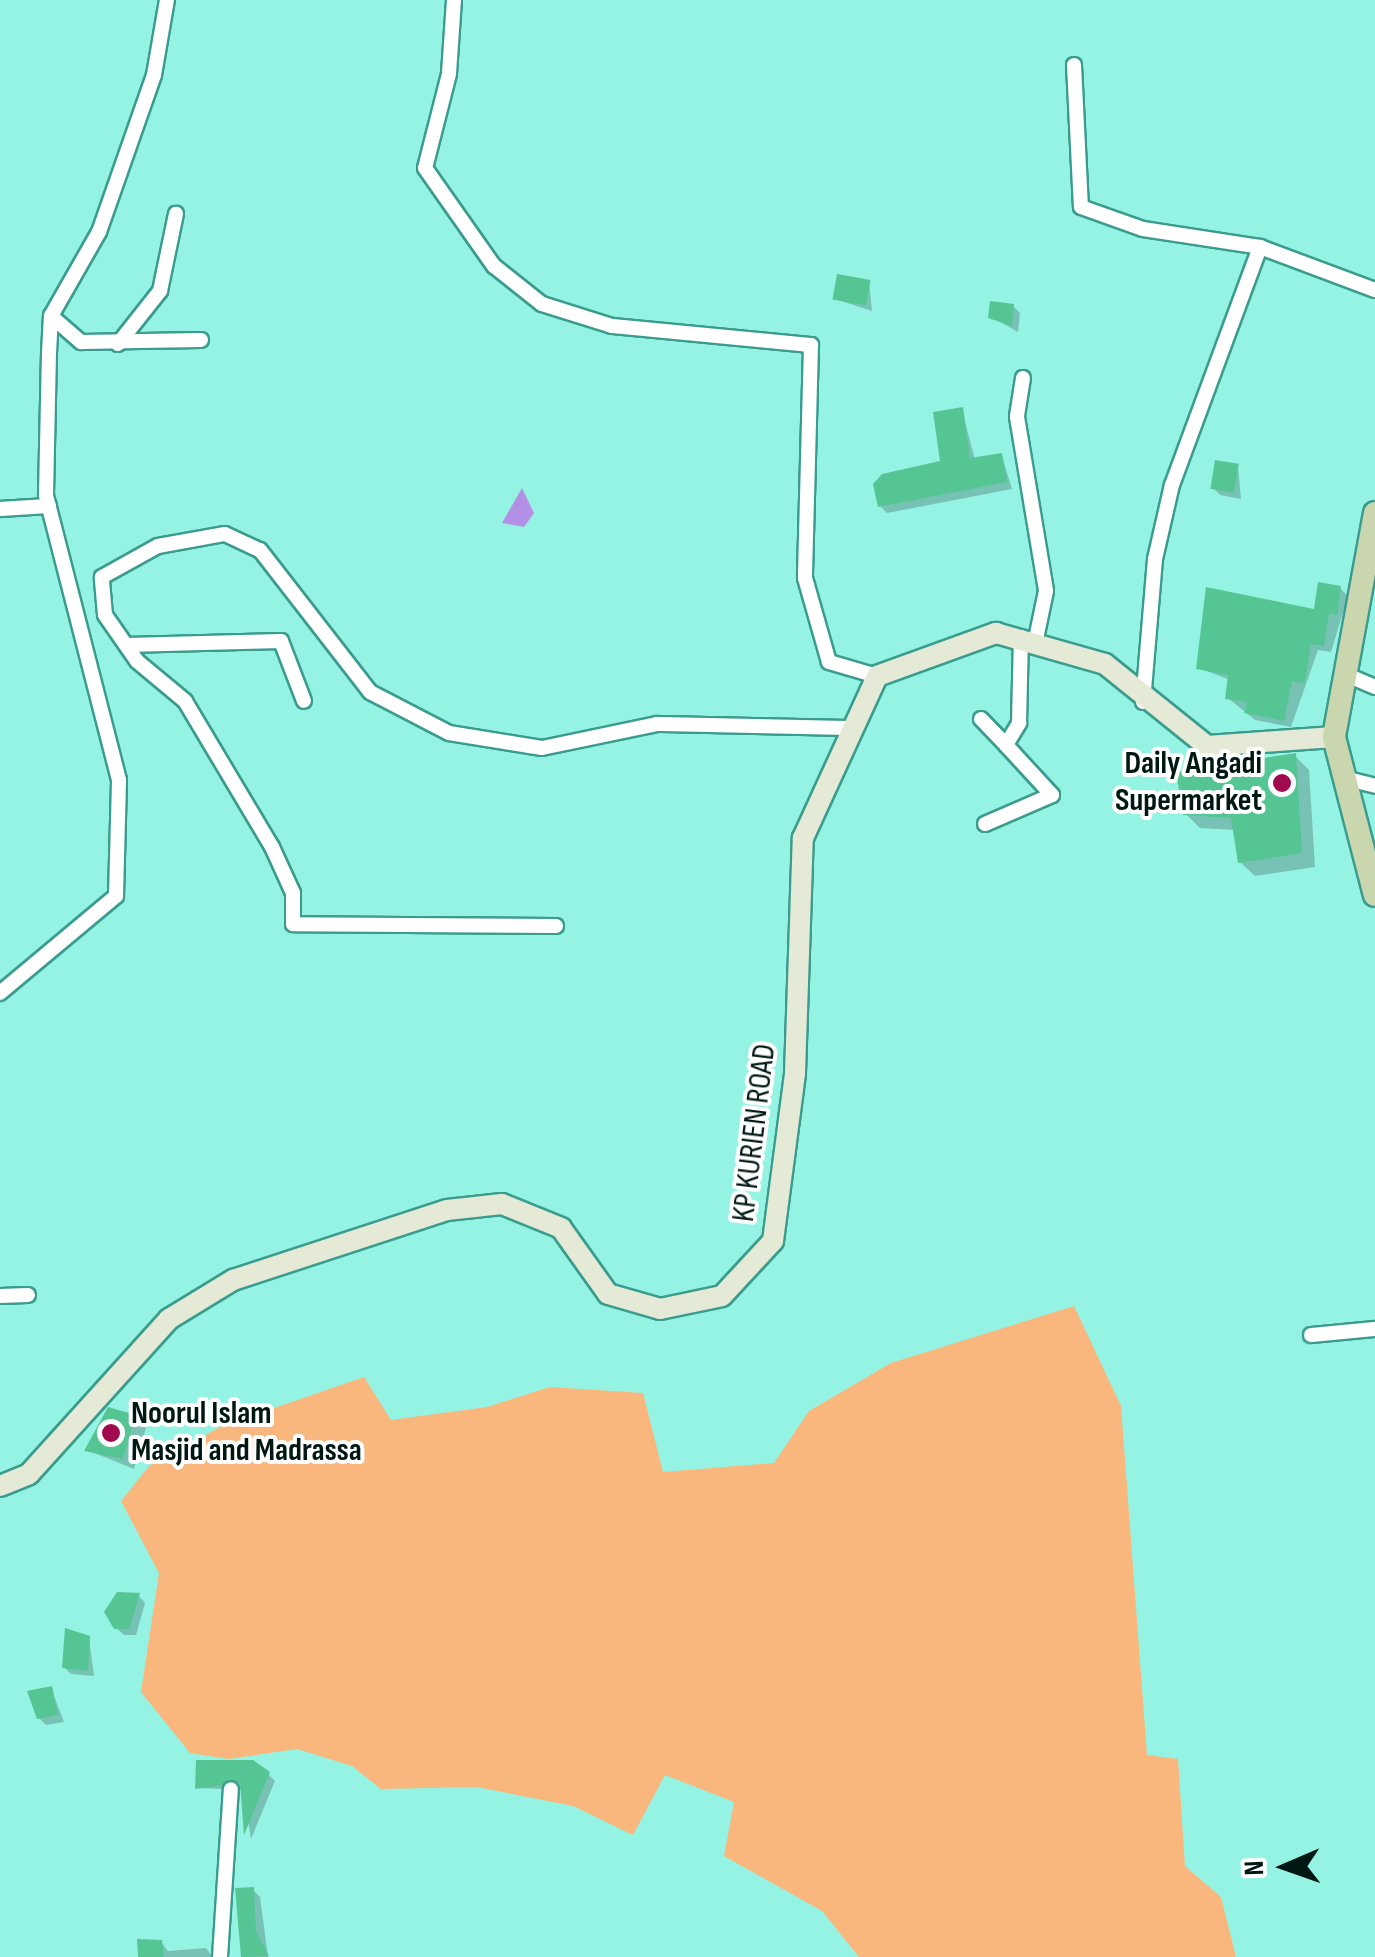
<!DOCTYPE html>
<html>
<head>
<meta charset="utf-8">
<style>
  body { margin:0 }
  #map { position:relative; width:1375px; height:1957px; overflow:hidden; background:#95f3e3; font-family:"Sofia Sans Condensed",sans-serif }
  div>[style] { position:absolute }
  .green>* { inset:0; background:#fab77d }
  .water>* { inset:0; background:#b390e5 }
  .shadow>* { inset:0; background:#0003 }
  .building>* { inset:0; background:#55c594; transform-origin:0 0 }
  .roads { filter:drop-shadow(2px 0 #3a9c8e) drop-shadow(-2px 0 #3a9c8e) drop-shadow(0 2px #3a9c8e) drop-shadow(0 -2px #3a9c8e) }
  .street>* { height:14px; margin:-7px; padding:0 7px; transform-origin:7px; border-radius:7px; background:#fff }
  .secondary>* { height:20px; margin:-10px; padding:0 10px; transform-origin:10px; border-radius:10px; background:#e5ead6 }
  .primary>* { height:22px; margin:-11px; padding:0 11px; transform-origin:11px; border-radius:11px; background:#cad6ae }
  .dots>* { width:28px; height:28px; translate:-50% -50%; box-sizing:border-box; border:5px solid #fff; border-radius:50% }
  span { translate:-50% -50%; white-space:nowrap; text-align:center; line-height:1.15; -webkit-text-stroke:8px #fff; paint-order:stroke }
  .poi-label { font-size:32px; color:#001814; font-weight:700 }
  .right { translate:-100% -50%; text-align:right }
  .left { translate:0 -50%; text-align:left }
  .street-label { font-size:32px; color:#001814 }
  .north { position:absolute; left:1235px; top:1817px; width:100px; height:100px; -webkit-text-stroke:8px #fff; paint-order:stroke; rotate:268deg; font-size:28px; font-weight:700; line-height:40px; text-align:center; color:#001814 }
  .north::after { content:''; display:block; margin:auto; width:35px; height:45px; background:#001814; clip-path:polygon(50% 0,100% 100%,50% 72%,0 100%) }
</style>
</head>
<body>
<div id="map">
  <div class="green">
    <i style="clip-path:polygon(1074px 1306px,1121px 1406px,1147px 1755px,1178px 1759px,1185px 1866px,1221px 1897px,1236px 1957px,859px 1957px,822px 1911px,724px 1856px,734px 1802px,665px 1775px,633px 1835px,573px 1806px,477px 1787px,381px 1789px,352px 1766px,297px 1749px,229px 1759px,190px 1753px,141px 1692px,159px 1573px,121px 1501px,149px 1466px,222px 1426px,364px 1377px,391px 1420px,487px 1407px,550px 1387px,643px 1393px,663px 1472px,774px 1463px,809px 1411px,891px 1363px)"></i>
  </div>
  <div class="water">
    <i style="clip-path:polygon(522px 488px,534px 513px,524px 527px,502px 523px)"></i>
  </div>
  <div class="shadow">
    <i style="clip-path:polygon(869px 282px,872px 311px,835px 299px)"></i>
    <i style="clip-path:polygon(1013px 306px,1020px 313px,1018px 332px,991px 317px)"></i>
    <i style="clip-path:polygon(962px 410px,975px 460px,1002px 456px,1012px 489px,887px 513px,880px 506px,941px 465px)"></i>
    <i style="clip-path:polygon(1238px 467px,1241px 499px,1220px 495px,1213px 488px)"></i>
    <i style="clip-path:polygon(1340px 588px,1348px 596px,1331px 652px,1318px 650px,1291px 727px,1255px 720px,1228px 698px,1230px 680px,1199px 668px,1316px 612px)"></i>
    <i style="clip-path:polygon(1295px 756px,1309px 770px,1315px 867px,1255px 876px,1240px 862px,1235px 830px,1200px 828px,1185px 813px)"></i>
    <i style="clip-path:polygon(135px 1417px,146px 1428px,134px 1469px,87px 1450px)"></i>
    <i style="clip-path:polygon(139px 1596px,145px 1603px,136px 1635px,124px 1635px,116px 1628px)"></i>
    <i style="clip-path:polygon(89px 1638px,94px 1676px,71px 1674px,64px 1667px)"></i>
    <i style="clip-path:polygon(51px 1688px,64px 1722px,46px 1725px,39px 1718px)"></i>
    <i style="clip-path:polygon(268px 1774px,275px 1781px,251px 1839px,243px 1790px,198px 1788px)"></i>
    <i style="clip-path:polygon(253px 1890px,260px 1897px,268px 1957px,242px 1957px,238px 1891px)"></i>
    <i style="clip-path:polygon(161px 1942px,168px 1951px,206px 1948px,213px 1957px,141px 1957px)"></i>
  </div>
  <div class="building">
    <i style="left:837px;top:274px;width:34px;height:26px;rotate:10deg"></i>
    <i style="clip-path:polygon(990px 301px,1014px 304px,1012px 326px,988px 318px)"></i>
    <i style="clip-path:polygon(963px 407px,970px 458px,1002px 453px,1007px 482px,878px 507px,873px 484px,882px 474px,940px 461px,933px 412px)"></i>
    <i style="left:1215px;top:460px;width:24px;height:29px;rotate:9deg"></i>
    <i style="clip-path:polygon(1318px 582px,1341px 586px,1337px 615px,1329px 613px,1324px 646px,1311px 644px,1305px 683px,1292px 681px,1284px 721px,1244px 713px,1247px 702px,1225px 699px,1228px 675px,1196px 669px,1206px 587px,1314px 609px)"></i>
    <i style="clip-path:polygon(1296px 753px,1302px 853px,1238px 863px,1231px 818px,1183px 815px,1176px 772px)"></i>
    <i style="clip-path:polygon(108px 1407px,136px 1415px,123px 1459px,84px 1451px)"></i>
    <i style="clip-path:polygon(117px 1592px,140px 1593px,129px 1629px,114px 1629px,104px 1612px)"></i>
    <i style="clip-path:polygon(65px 1628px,90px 1636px,88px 1671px,62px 1668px)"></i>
    <i style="clip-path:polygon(52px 1686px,58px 1715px,37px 1719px,27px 1691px)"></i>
    <i style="clip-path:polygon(196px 1760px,253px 1760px,270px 1772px,244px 1835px,240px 1783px,195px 1789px)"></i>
    <i style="clip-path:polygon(254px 1887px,256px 1931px,269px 1956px,241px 1957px,235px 1888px)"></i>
    <i style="clip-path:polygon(137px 1939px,162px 1940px,164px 1957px,138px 1957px)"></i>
  </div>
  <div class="roads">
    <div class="street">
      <i style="left:454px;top:0;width:74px;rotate:93.9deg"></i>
      <i style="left:449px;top:74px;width:97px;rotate:104.3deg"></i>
      <i style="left:425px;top:168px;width:120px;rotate:54.9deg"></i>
      <i style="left:494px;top:266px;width:61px;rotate:38.4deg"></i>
      <i style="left:542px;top:304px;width:73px;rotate:17.4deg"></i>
      <i style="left:612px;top:326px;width:200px;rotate:5.5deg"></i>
      <i style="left:811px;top:345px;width:233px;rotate:91.5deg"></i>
      <i style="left:805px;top:578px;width:87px;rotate:74.1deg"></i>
      <i style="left:829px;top:662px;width:50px;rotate:16.3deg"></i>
      <i style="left:1074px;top:65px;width:142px;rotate:87.2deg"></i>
      <i style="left:1081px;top:207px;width:66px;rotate:19.5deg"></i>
      <i style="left:1143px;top:229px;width:118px;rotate:8.7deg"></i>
      <i style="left:1260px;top:247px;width:123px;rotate:20.5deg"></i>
      <i style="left:51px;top:316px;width:40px;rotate:41deg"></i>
      <i style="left:81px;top:342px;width:120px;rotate:-1deg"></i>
      <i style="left:118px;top:344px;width:68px;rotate:-51.6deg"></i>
      <i style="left:160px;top:291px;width:79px;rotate:-78.3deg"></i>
      <i style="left:1023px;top:378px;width:39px;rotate:99deg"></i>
      <i style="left:1017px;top:417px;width:176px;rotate:80.5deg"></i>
      <i style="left:1046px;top:591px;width:49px;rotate:101.8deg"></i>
      <i style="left:0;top:509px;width:49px;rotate:-3.5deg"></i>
      <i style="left:126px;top:645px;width:155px;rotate:-1.5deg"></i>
      <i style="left:281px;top:641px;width:64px;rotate:69deg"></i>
      <i style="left:1342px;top:673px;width:36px;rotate:23deg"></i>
      <i style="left:1143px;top:702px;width:144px;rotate:-85.2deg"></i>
      <i style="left:1155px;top:559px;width:76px;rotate:-77.1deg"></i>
      <i style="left:1172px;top:485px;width:254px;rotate:-69.7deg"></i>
      <i style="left:981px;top:719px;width:36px;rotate:46deg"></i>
      <i style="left:1344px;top:778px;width:32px;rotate:14deg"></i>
      <i style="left:985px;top:824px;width:73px;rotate:-23.4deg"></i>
      <i style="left:1052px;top:795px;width:68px;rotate:-132.6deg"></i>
      <i style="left:1006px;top:745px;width:26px;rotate:-59deg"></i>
      <i style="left:1019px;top:723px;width:86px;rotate:-88.7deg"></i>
      <i style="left:556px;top:926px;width:263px;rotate:-179.6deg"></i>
      <i style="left:293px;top:924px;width:31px;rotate:-90deg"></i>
      <i style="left:293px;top:893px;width:51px;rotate:-114.5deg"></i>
      <i style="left:272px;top:847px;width:170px;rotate:-120.8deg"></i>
      <i style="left:185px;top:701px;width:62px;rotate:-140.2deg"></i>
      <i style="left:137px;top:661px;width:56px;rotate:-124.8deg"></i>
      <i style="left:105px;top:615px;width:38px;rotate:-95deg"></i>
      <i style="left:102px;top:577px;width:64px;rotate:-29deg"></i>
      <i style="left:158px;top:546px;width:68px;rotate:-10.2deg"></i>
      <i style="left:225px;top:534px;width:38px;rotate:25deg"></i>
      <i style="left:260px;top:550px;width:180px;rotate:52.2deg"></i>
      <i style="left:370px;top:692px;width:89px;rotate:27.4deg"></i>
      <i style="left:449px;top:733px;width:94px;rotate:9.2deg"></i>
      <i style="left:542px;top:748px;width:117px;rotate:-11.8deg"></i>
      <i style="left:657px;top:724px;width:195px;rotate:1.2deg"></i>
      <i style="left:0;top:993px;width:151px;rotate:-39.9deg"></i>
      <i style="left:116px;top:896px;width:116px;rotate:-88.5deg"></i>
      <i style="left:119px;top:780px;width:294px;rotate:-104.4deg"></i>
      <i style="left:46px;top:495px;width:142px;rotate:-88.8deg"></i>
      <i style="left:49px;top:353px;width:37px;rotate:-87deg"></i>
      <i style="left:51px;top:316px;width:97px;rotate:-60.3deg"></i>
      <i style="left:99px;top:232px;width:166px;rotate:-70.7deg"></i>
      <i style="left:154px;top:75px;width:76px;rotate:-80.2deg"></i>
      <i style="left:0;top:1296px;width:28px;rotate:-2deg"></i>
      <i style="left:1311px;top:1335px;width:64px;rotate:-5.4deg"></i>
      <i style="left:220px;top:1957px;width:168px;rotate:-86.3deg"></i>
    </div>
    <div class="secondary">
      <i style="left:0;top:1486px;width:31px;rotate:-22deg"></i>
      <i style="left:29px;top:1474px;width:209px;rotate:-47.9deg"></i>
      <i style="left:169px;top:1319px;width:75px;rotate:-31.4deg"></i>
      <i style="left:233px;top:1280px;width:225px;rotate:-18.1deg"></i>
      <i style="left:447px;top:1210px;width:55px;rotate:-6.2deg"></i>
      <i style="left:502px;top:1204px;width:64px;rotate:22.1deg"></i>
      <i style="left:561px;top:1228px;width:81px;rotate:54.5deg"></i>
      <i style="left:608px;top:1294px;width:54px;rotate:16.1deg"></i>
      <i style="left:660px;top:1309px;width:63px;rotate:-11.8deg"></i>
      <i style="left:722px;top:1296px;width:75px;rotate:-47.2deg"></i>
      <i style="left:773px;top:1241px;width:169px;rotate:-82.5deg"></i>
      <i style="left:795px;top:1073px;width:235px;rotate:-88.1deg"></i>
      <i style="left:803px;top:838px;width:178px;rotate:-65.4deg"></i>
      <i style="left:877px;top:676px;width:127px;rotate:-19.9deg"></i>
      <i style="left:996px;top:633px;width:113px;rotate:15.9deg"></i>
      <i style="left:1105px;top:664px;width:131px;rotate:38.8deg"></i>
      <i style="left:1207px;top:746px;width:127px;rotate:-4.1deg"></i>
    </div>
    <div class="primary">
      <i style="left:1375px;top:513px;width:228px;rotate:100.4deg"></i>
      <i style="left:1334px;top:737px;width:163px;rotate:75.5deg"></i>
    </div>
  </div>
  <div class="dots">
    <i style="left:1282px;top:783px;background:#a00b50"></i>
    <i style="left:111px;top:1433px;background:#a00b50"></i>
  </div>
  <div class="poi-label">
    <span class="right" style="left:1262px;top:783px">Daily Angadi<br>Supermarket</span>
    <span class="left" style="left:131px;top:1433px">Noorul Islam<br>Masjid and Madrassa</span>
  </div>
  <div class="street-label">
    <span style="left:755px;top:1133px;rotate:-83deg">KP KURIEN ROAD</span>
  </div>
  <div class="north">N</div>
</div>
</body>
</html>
